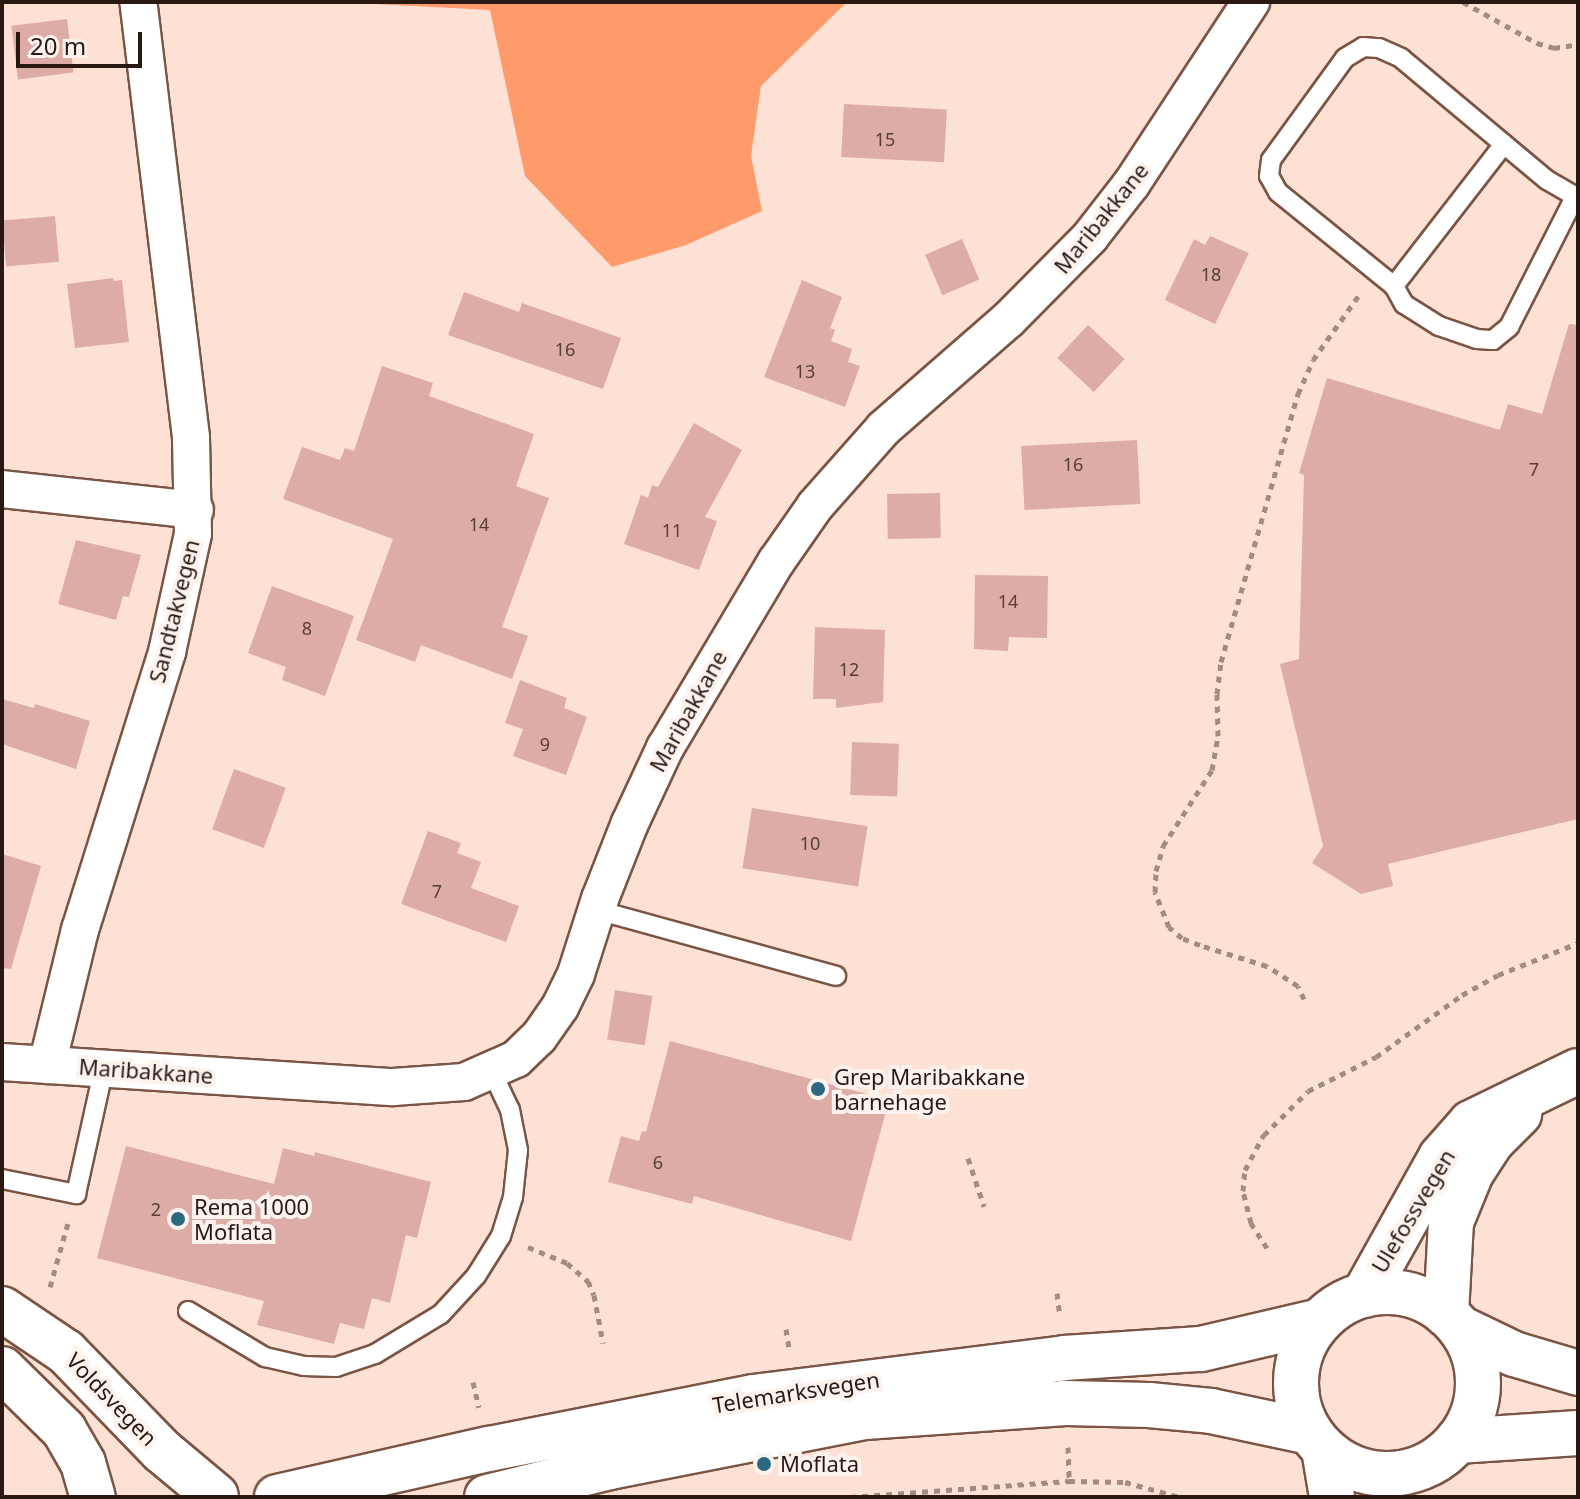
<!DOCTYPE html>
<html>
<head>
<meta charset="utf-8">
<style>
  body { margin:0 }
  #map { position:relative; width:1580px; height:1499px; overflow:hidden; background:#fde1d5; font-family:"Noto Sans",sans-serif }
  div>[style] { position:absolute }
  .forest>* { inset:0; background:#ff9b6b }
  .building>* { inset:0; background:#ddaca6; transform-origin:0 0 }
  .path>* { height:5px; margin-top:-2.5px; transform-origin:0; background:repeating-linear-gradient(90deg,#a28b81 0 6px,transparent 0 12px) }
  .roads { filter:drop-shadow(2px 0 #7b5443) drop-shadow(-2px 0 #7b5443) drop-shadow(0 2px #7b5443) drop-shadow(0 -2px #7b5443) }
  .service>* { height:18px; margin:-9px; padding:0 9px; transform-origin:9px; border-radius:9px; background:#fff }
  .minor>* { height:36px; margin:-18px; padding:0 18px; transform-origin:18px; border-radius:18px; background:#fff }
  .tertiary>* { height:44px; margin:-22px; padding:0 22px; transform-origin:22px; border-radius:22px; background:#fff }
  .primary>* { height:44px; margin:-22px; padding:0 22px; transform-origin:22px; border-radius:22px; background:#fff }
  .primary>.ring { margin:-22px; padding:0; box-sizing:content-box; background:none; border:44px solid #fff; border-radius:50% }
  .trunk>* { height:44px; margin:-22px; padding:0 22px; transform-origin:22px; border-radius:22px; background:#fff }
  .dots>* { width:22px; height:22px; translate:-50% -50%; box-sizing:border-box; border:4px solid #fcf3ef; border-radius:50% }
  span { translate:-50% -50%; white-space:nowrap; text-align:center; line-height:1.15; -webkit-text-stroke:8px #fcf3ef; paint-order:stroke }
  .number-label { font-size:18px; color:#573e37 }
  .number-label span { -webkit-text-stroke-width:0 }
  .street-label { font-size:22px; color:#2a1912 }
  .poi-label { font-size:22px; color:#2a1912 }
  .left { translate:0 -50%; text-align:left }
  .frame { position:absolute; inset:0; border:4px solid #2a1912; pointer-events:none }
  .scale { position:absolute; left:16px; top:32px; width:126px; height:36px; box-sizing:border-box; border:4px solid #2a1912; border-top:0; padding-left:10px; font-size:24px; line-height:28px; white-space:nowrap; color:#2a1912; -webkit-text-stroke:6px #fcf3ef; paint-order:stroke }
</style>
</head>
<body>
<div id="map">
  <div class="forest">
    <i style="clip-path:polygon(337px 2px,847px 2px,761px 86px,751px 156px,762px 211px,686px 245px,612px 267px,525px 176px,490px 10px)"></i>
  </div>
  <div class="building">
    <i style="left:67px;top:19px;width:54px;height:56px;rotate:83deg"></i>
    <i style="left:844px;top:104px;width:103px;height:53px;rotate:3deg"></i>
    <i style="left:55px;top:216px;width:46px;height:53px;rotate:85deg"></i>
    <i style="clip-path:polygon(1210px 236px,1249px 253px,1215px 324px,1165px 300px,1194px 239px,1205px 245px)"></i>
    <i style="left:962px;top:239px;width:44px;height:40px;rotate:67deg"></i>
    <i style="clip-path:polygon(113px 278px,114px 281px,122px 280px,129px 342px,75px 348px,67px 284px)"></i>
    <i style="clip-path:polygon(802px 280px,842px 297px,830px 328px,835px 330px,831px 341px,852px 349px,848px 362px,860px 366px,845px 407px,764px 377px)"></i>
    <i style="clip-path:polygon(464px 292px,519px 312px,522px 303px,621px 338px,603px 389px,448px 335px)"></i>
    <i style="clip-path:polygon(1569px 324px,1578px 325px,1578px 819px,1388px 864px,1393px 886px,1361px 894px,1312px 863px,1323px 846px,1280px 664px,1299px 659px,1304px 475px,1299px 473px,1327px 378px,1500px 430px,1508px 404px,1542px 414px)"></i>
    <i style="left:1088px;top:325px;width:50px;height:45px;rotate:43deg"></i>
    <i style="clip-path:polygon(382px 366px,433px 383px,429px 396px,534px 434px,516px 486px,549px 498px,502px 627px,528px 636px,512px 679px,421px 645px,415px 662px,356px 640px,393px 539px,283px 499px,302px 447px,340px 460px,345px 448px,354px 451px)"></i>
    <i style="clip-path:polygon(694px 423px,742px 450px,705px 517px,717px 521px,699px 570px,624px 544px,641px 495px,648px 498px,652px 485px,658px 487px)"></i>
    <i style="left:1137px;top:440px;width:64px;height:116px;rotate:87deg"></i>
    <i style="left:940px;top:493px;width:45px;height:53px;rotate:89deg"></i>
    <i style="clip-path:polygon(76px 540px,141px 555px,129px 597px,123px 596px,116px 620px,58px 604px)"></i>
    <i style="clip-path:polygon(975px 575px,1048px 576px,1047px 638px,1009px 637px,1008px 651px,974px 649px)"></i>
    <i style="clip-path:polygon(272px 586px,354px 616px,325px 696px,282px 680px,286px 667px,248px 653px)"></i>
    <i style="clip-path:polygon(815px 627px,885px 630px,883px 702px,836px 708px,836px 699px,813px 699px)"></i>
    <i style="clip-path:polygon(520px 680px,567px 698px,564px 708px,587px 717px,566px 775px,513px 756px,523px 729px,505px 723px)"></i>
    <i style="clip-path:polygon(2px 699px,34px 708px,35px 704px,90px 721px,76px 769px,2px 744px)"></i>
    <i style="left:852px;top:742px;width:47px;height:53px;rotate:2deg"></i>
    <i style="left:234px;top:769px;width:55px;height:64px;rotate:20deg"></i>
    <i style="left:752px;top:808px;width:117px;height:61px;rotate:9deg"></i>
    <i style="clip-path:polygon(428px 831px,461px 843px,457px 853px,481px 862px,471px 888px,519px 906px,506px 942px,401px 904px)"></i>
    <i style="clip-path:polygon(2px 854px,41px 866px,11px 969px,2px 968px)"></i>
    <i style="left:615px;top:990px;width:38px;height:50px;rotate:9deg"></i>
    <i style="clip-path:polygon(670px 1041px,889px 1100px,851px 1241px,694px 1196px,692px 1204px,608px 1182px,621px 1136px,639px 1141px,642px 1131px,646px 1132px)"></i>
    <i style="clip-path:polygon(126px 1146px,274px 1184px,283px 1148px,314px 1156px,315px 1152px,431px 1182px,417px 1238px,406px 1235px,390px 1303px,372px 1298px,364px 1329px,340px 1323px,334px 1344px,257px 1325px,264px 1301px,97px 1258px)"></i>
  </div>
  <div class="path">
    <i style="left:1463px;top:2px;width:85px;rotate:29deg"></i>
    <i style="left:1537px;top:43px;width:18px;rotate:16deg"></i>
    <i style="left:1554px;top:48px;width:24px;rotate:-9deg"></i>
    <i style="left:1304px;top:999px;width:14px;rotate:-115deg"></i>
    <i style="left:1298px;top:986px;width:37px;rotate:-147deg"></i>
    <i style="left:1267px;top:966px;width:70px;rotate:-162.6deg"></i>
    <i style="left:1200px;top:945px;width:19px;rotate:-159deg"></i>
    <i style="left:1182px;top:938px;width:17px;rotate:-140deg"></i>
    <i style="left:1169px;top:927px;width:38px;rotate:-112deg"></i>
    <i style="left:1155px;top:892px;width:21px;rotate:-87deg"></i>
    <i style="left:1156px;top:871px;width:26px;rotate:-74deg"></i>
    <i style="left:1163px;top:846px;width:90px;rotate:-57.2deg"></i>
    <i style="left:1212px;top:770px;width:35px;rotate:-80deg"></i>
    <i style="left:1218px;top:736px;width:42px;rotate:-91.4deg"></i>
    <i style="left:1217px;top:694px;width:32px;rotate:-83deg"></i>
    <i style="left:1221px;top:662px;width:279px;rotate:-74deg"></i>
    <i style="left:1298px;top:394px;width:37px;rotate:-66deg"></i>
    <i style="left:1313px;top:360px;width:80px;rotate:-54.7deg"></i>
    <i style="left:968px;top:1158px;width:51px;rotate:71.6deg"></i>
    <i style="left:528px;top:1247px;width:42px;rotate:22.3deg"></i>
    <i style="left:567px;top:1263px;width:28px;rotate:41deg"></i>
    <i style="left:588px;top:1281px;width:15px;rotate:67deg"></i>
    <i style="left:594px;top:1295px;width:49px;rotate:79.4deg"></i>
    <i style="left:1267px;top:1248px;width:30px;rotate:-123deg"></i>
    <i style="left:1251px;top:1223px;width:33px;rotate:-104deg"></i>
    <i style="left:1243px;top:1191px;width:21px;rotate:-85deg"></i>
    <i style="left:1245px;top:1170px;width:40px;rotate:-62deg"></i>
    <i style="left:1264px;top:1135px;width:62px;rotate:-45deg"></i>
    <i style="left:1308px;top:1091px;width:76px;rotate:-26.6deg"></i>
    <i style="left:1376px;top:1057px;width:106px;rotate:-35.8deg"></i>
    <i style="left:1462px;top:995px;width:41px;rotate:-29.1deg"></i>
    <i style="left:1498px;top:975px;width:86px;rotate:-21.8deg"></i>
    <i style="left:50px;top:1287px;width:66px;rotate:-74.3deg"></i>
    <i style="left:1057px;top:1293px;width:23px;rotate:83deg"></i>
    <i style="left:786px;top:1329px;width:20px;rotate:81deg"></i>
    <i style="left:473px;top:1382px;width:26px;rotate:77deg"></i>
    <i style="left:1068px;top:1447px;width:34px;rotate:88deg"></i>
    <i style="left:850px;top:1497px;width:220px;rotate:-4.2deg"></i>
    <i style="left:1069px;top:1481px;width:56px;rotate:1deg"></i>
    <i style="left:1125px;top:1482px;width:57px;rotate:15.3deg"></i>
  </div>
  <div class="roads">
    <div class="service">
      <i style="left:1504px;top:144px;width:180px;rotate:127.8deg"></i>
      <i style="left:1394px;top:286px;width:21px;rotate:61deg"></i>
      <i style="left:1404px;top:304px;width:41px;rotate:32.2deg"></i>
      <i style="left:1439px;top:326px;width:40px;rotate:18.9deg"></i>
      <i style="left:1477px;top:339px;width:16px;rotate:4deg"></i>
      <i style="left:1493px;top:340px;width:21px;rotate:-39deg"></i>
      <i style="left:1509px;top:327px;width:146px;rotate:-63.1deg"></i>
      <i style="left:1394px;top:286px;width:149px;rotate:-141deg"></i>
      <i style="left:1278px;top:192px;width:18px;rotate:-119deg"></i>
      <i style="left:1269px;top:176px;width:16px;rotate:-83deg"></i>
      <i style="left:1271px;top:160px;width:126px;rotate:-54deg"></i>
      <i style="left:1345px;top:58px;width:21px;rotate:-31deg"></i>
      <i style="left:1363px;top:47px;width:16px;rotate:4deg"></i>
      <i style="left:1379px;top:48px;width:24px;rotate:24deg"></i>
      <i style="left:1401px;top:58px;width:190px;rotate:39.9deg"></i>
      <i style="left:1547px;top:180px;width:36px;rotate:30deg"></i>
      <i style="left:597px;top:910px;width:248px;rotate:15.4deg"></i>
      <i style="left:2px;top:1179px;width:76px;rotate:11.5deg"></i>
      <i style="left:76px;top:1194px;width:129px;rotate:-77.5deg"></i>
      <i style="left:188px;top:1311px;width:90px;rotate:30.9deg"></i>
      <i style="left:265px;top:1357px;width:40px;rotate:13deg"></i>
      <i style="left:304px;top:1366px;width:32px;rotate:2deg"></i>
      <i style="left:336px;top:1367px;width:41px;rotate:-18.4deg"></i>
      <i style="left:375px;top:1354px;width:77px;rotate:-31.2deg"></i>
      <i style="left:441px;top:1314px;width:52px;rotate:-47.4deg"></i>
      <i style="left:476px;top:1276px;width:47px;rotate:-58deg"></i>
      <i style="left:501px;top:1236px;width:41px;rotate:-72.9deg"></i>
      <i style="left:513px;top:1197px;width:47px;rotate:-83.9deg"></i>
      <i style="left:518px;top:1150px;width:41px;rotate:-101.3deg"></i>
      <i style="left:510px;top:1110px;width:42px;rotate:-115.3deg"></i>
    </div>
    <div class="minor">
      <i style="left:2px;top:489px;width:194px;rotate:6.2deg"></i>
      <i style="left:2px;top:1062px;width:392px;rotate:3.7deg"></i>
      <i style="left:393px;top:1087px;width:71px;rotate:-4deg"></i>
      <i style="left:464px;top:1082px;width:57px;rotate:-23.9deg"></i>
      <i style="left:516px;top:1059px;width:32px;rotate:-44deg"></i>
      <i style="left:539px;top:1037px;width:37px;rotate:-55deg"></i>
      <i style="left:560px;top:1007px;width:37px;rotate:-64deg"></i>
      <i style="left:576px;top:974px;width:79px;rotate:-72.3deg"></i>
      <i style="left:600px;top:899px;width:82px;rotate:-68.5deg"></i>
      <i style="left:630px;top:823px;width:83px;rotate:-65deg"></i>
      <i style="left:665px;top:748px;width:217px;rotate:-59.2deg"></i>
      <i style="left:776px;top:562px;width:68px;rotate:-55.1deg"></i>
      <i style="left:815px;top:506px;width:104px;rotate:-48.5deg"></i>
      <i style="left:884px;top:428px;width:164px;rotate:-41.1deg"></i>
      <i style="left:1008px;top:320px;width:117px;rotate:-45.3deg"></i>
      <i style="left:1090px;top:237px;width:68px;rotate:-52.1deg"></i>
      <i style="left:1132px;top:183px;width:217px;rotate:-56.7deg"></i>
      <i style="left:47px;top:1065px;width:139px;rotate:-76.3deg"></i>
      <i style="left:80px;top:930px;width:291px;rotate:-72.6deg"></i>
      <i style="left:167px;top:652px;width:121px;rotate:-77.6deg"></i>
      <i style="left:193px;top:534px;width:97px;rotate:-91.2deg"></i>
      <i style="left:191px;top:437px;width:438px;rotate:-96.9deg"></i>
    </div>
    <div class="tertiary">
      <i style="left:1364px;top:1295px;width:158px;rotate:-60.8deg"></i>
      <i style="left:1441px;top:1157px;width:45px;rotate:-48.6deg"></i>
      <i style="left:1471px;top:1123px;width:119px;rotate:-25.9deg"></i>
      <i style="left:1446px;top:1314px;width:92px;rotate:-86.9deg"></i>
      <i style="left:1451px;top:1222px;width:53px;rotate:-67.8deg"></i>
      <i style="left:1471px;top:1173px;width:37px;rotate:-57deg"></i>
      <i style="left:1491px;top:1142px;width:40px;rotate:-45deg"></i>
    </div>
    <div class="primary">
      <i class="ring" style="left:1296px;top:1292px;width:138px;height:138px"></i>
      <i style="left:1460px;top:1328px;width:60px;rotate:25.7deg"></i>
      <i style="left:1514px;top:1354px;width:67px;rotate:16.5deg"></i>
      <i style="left:1457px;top:1441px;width:121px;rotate:-3.8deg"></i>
      <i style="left:1324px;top:1449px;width:49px;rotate:80.5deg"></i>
      <i style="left:277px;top:1497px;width:217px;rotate:-12.8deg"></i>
      <i style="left:489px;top:1449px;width:269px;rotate:-11.1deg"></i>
      <i style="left:753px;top:1397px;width:313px;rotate:-7.1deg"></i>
      <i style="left:1064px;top:1358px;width:137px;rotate:-3.8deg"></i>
      <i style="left:1201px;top:1349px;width:122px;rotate:-13.2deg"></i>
      <i style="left:487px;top:1497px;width:127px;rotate:-13.7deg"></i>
      <i style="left:610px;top:1467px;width:260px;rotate:-11.1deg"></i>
      <i style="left:865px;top:1417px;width:201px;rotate:-4deg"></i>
      <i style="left:1066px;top:1403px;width:83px;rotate:1.4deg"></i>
      <i style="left:1149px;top:1405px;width:62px;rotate:5.5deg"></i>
      <i style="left:1211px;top:1411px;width:101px;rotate:12deg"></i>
    </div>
    <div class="trunk">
      <i style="left:2px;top:1309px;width:77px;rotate:33.9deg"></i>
      <i style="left:66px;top:1352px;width:138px;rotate:45.9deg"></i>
      <i style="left:162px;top:1451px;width:70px;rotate:39.8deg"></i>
      <i style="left:2px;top:1369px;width:87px;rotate:44.5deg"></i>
      <i style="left:64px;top:1430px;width:38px;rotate:60deg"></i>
      <i style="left:83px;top:1463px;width:35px;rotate:74deg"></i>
    </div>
  </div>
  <div class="dots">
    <i style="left:818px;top:1089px;background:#2c6980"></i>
    <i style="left:178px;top:1219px;background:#2c6980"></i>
    <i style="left:764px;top:1464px;background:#2c6980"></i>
  </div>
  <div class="number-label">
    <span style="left:885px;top:139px">15</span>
    <span style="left:1211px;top:274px">18</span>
    <span style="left:565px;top:349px">16</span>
    <span style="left:805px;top:371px">13</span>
    <span style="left:1073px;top:464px">16</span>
    <span style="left:1534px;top:469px">7</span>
    <span style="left:479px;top:524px">14</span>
    <span style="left:672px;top:530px">11</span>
    <span style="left:1008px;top:601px">14</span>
    <span style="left:307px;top:628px">8</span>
    <span style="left:849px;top:669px">12</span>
    <span style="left:545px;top:744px">9</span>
    <span style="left:810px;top:843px">10</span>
    <span style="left:437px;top:891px">7</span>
    <span style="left:658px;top:1162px">6</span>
    <span style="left:156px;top:1209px">2</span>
  </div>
  <div class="street-label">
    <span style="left:1101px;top:218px;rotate:-51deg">Maribakkane</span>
    <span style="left:174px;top:611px;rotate:-76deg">Sandtakvegen</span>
    <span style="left:688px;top:711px;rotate:-61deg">Maribakkane</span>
    <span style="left:146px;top:1071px;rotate:4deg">Maribakkane</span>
    <span style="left:1413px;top:1211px;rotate:-59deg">Ulefossvegen</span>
    <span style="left:796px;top:1392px;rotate:-9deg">Telemarksvegen</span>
    <span style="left:112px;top:1399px;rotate:46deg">Voldsvegen</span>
  </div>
  <div class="poi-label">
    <span class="left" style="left:834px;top:1089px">Grep Maribakkane<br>barnehage</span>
    <span class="left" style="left:194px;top:1219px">Rema 1000<br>Moflata</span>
    <span class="left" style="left:780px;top:1464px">Moflata</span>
  </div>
  <div class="frame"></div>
  <div class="scale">20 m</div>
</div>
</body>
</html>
